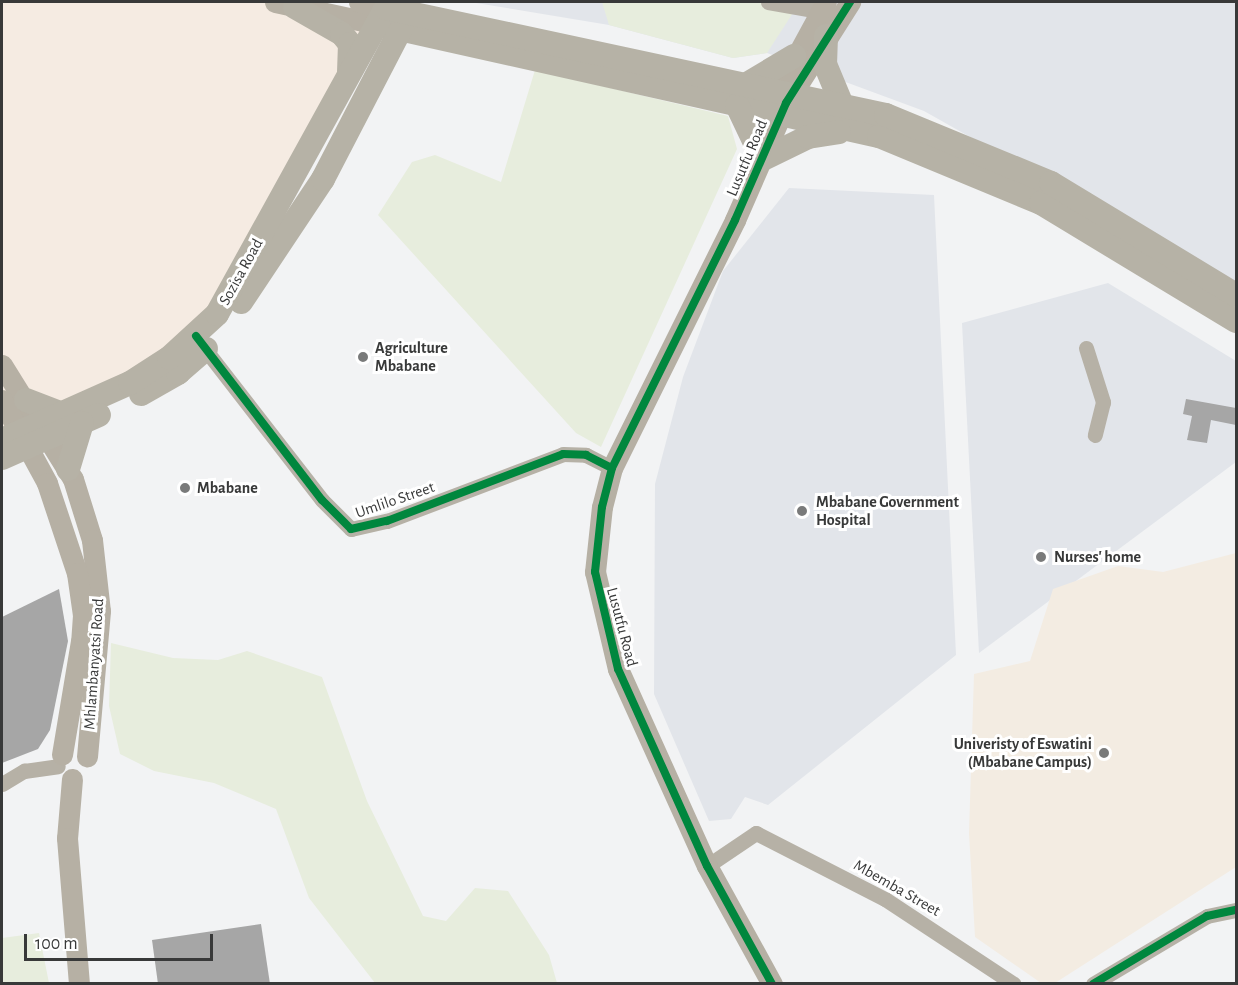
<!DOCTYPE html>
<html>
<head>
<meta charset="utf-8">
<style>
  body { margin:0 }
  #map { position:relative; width:1238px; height:985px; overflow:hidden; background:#f2f3f4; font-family:"Alegreya Sans",sans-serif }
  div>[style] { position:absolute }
  .commercial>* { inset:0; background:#f5ebe2 }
  .built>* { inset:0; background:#e2e5ea }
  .education>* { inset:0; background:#f3ece2 }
  .green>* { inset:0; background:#e7eddd }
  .building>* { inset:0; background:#a6a6a6 }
  .street>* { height:15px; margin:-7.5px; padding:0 7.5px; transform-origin:7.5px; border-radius:7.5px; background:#b6b1a6 }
  .secondary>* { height:21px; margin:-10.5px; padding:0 10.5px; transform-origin:10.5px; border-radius:10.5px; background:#b6b0a4 }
  .primary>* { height:24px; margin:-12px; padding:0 12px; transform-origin:12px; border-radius:12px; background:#b6b2a6 }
  .cycleway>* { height:8px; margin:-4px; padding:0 4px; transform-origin:4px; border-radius:4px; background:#00873e }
  .dots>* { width:16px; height:16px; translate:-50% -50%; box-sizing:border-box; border:3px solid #fff; border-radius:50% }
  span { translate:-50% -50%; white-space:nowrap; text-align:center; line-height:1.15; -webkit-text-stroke:6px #fff; paint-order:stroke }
  .street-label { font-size:16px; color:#383939 }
  .poi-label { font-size:16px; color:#383939; font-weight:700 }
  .left { translate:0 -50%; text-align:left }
  .right { translate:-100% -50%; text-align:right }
  .frame { position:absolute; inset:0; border:3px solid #383939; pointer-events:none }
  .scale { position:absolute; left:24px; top:934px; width:189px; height:27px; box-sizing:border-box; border:3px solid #383939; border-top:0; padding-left:8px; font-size:18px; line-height:21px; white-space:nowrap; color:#383939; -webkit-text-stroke:4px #fff; paint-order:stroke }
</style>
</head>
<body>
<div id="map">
  <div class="commercial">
    <i style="clip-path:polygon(2px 2px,275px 2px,377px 24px,196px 336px,2px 440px)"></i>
  </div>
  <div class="built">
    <i style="clip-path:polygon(470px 2px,1236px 2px,1236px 287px,924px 111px,767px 53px,733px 58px,609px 25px)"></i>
    <i style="clip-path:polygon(789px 188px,934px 195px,956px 655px,768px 805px,745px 797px,731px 819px,709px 821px,654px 694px,655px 484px,683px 377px,723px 271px)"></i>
    <i style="clip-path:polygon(1108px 283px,1236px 361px,1236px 462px,979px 653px,962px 323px)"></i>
  </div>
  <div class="education">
    <i style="clip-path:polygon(1236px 553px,1236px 867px,1055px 983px,1041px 983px,975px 937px,969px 833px,974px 674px,1030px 661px,1053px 589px,1118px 566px,1163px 572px)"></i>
  </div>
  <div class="green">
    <i style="clip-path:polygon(602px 2px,800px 2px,767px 53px,733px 58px,609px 25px)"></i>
    <i style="clip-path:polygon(535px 70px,728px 116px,737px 149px,601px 447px,576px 433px,378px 215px,412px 162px,435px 155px,501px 182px)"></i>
    <i style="clip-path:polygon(111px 643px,173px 658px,218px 660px,247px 651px,322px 677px,367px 801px,423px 916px,446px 921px,475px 888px,508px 891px,549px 955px,557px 983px,375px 983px,309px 898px,276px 809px,214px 783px,154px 771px,120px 754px,109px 706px)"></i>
    <i style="clip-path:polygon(39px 933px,49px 983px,2px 983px,2px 938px)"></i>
  </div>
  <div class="building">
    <i style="clip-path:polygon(1186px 399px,1236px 408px,1236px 425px,1211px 420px,1207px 443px,1187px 440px,1192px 416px,1183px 414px)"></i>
    <i style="clip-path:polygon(59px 589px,68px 641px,50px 730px,38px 749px,2px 763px,2px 617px)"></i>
    <i style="clip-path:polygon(261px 924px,270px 984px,158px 984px,152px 940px)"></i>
  </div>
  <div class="street">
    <i style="left:768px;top:2px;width:52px;rotate:10deg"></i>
    <i style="left:201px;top:344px;width:197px;rotate:52.2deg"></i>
    <i style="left:322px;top:500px;width:41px;rotate:45deg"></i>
    <i style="left:351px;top:529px;width:37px;rotate:-13deg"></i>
    <i style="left:387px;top:521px;width:188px;rotate:-20.8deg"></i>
    <i style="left:563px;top:454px;width:23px;rotate:2deg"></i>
    <i style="left:586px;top:455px;width:29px;rotate:27deg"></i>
    <i style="left:1086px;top:348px;width:57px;rotate:72.5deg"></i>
    <i style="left:1103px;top:402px;width:34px;rotate:104deg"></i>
    <i style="left:2px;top:784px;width:26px;rotate:-31deg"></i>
    <i style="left:24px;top:771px;width:34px;rotate:-8deg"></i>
    <i style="left:707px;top:866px;width:59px;rotate:-34deg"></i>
    <i style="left:756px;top:833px;width:145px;rotate:27.1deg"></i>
    <i style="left:885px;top:899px;width:154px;rotate:33.4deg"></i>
    <i style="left:1093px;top:984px;width:133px;rotate:-30.8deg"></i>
    <i style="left:1207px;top:916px;width:30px;rotate:-12deg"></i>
  </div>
  <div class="secondary">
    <i style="left:275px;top:2px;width:104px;rotate:12.2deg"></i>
    <i style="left:359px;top:2px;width:28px;rotate:13deg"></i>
    <i style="left:386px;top:8px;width:7px;rotate:-63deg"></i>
    <i style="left:769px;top:107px;width:119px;rotate:-61.5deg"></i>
    <i style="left:2px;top:365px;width:134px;rotate:58.1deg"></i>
    <i style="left:73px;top:479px;width:64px;rotate:72.7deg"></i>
    <i style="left:92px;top:540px;width:71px;rotate:83.6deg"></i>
    <i style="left:100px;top:611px;width:146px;rotate:95.1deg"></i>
    <i style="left:2px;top:400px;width:94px;rotate:61.5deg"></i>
    <i style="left:47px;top:483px;width:95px;rotate:71.6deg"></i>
    <i style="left:77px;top:573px;width:42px;rotate:81.9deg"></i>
    <i style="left:83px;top:615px;width:26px;rotate:94deg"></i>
    <i style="left:81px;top:641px;width:115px;rotate:99.5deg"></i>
    <i style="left:72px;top:779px;width:59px;rotate:94.8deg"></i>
    <i style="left:67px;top:838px;width:146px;rotate:85.3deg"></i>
    <i style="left:772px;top:984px;width:135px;rotate:-118.8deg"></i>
    <i style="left:707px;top:866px;width:216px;rotate:-114.3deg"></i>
    <i style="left:618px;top:669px;width:100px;rotate:-103.3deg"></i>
    <i style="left:595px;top:572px;width:65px;rotate:-83.9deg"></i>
    <i style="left:602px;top:507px;width:40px;rotate:-75.6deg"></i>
    <i style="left:612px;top:468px;width:277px;rotate:-63.6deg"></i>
    <i style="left:735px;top:220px;width:128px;rotate:-66.4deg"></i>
    <i style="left:786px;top:103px;width:120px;rotate:-57.6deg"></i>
  </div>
  <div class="primary">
    <i style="left:295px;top:7px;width:54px;rotate:29.9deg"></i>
    <i style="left:342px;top:34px;width:13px;rotate:51deg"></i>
    <i style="left:350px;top:44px;width:27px;rotate:92deg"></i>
    <i style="left:377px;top:24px;width:514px;rotate:12.58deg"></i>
    <i style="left:879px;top:136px;width:175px;rotate:22.5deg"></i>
    <i style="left:1041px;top:203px;width:228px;rotate:31.2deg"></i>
    <i style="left:826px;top:36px;width:28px;rotate:92deg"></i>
    <i style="left:825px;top:64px;width:44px;rotate:67.5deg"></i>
    <i style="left:747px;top:84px;width:55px;rotate:-30.8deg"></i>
    <i style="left:737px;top:105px;width:44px;rotate:64.6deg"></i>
    <i style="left:761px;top:160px;width:52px;rotate:-26.1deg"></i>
    <i style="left:808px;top:137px;width:31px;rotate:-9deg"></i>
    <i style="left:241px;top:302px;width:148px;rotate:-56.3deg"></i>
    <i style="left:323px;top:179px;width:180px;rotate:-62.6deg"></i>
    <i style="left:141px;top:394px;width:43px;rotate:-29.6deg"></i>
    <i style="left:178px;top:373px;width:37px;rotate:-41deg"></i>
    <i style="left:26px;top:400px;width:39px;rotate:21deg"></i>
    <i style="left:2px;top:440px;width:140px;rotate:-24deg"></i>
    <i style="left:130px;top:383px;width:46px;rotate:-32.7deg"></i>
    <i style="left:169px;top:358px;width:65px;rotate:-42.5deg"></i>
    <i style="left:217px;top:314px;width:350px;rotate:-61.1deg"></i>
    <i style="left:386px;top:8px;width:511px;rotate:12.08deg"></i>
    <i style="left:886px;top:115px;width:178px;rotate:22.4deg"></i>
    <i style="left:1051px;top:183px;width:216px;rotate:31.2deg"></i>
    <i style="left:2px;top:458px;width:106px;rotate:-23.9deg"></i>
    <i style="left:68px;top:469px;width:48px;rotate:-73.1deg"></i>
  </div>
  <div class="cycleway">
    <i style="left:196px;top:336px;width:207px;rotate:52.5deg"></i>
    <i style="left:322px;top:500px;width:41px;rotate:45deg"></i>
    <i style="left:351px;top:529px;width:37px;rotate:-13deg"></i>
    <i style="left:387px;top:521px;width:188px;rotate:-20.8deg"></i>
    <i style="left:563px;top:454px;width:23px;rotate:2deg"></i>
    <i style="left:586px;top:455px;width:29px;rotate:27deg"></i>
    <i style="left:772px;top:984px;width:135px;rotate:-118.8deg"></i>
    <i style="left:707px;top:866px;width:216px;rotate:-114.3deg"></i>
    <i style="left:618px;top:669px;width:100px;rotate:-103.3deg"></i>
    <i style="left:595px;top:572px;width:65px;rotate:-83.9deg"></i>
    <i style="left:602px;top:507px;width:40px;rotate:-75.6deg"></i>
    <i style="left:612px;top:468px;width:277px;rotate:-63.6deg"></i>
    <i style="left:735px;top:220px;width:128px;rotate:-66.4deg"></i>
    <i style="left:786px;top:103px;width:120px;rotate:-57.6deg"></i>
    <i style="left:1093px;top:984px;width:133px;rotate:-30.8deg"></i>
    <i style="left:1207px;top:916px;width:30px;rotate:-12deg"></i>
  </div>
  <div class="dots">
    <i style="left:363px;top:357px;background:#797a7a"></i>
    <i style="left:185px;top:488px;background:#797a7a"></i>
    <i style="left:802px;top:511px;background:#797a7a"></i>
    <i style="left:1041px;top:557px;background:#797a7a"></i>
    <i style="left:1104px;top:753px;background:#797a7a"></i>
  </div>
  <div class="street-label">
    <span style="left:747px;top:158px;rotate:-67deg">Lusutfu Road</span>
    <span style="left:241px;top:272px;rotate:-61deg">Sozisa Road</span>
    <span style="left:395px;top:500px;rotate:-19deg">Umlilo Street</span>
    <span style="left:622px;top:627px;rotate:75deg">Lusutfu Road</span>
    <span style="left:94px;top:664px;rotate:-86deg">Mhlambanyatsi Road</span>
    <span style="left:897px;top:888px;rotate:30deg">Mbemba Street</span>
  </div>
  <div class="poi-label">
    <span class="left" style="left:375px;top:357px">Agriculture<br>Mbabane</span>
    <span class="left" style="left:197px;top:488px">Mbabane</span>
    <span class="left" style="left:816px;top:511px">Mbabane Government<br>Hospital</span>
    <span class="left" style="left:1054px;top:557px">Nurses' home</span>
    <span class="right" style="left:1092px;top:753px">Univeristy of Eswatini<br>(Mbabane Campus)</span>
  </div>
  <div class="frame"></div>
  <div class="scale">100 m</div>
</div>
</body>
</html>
